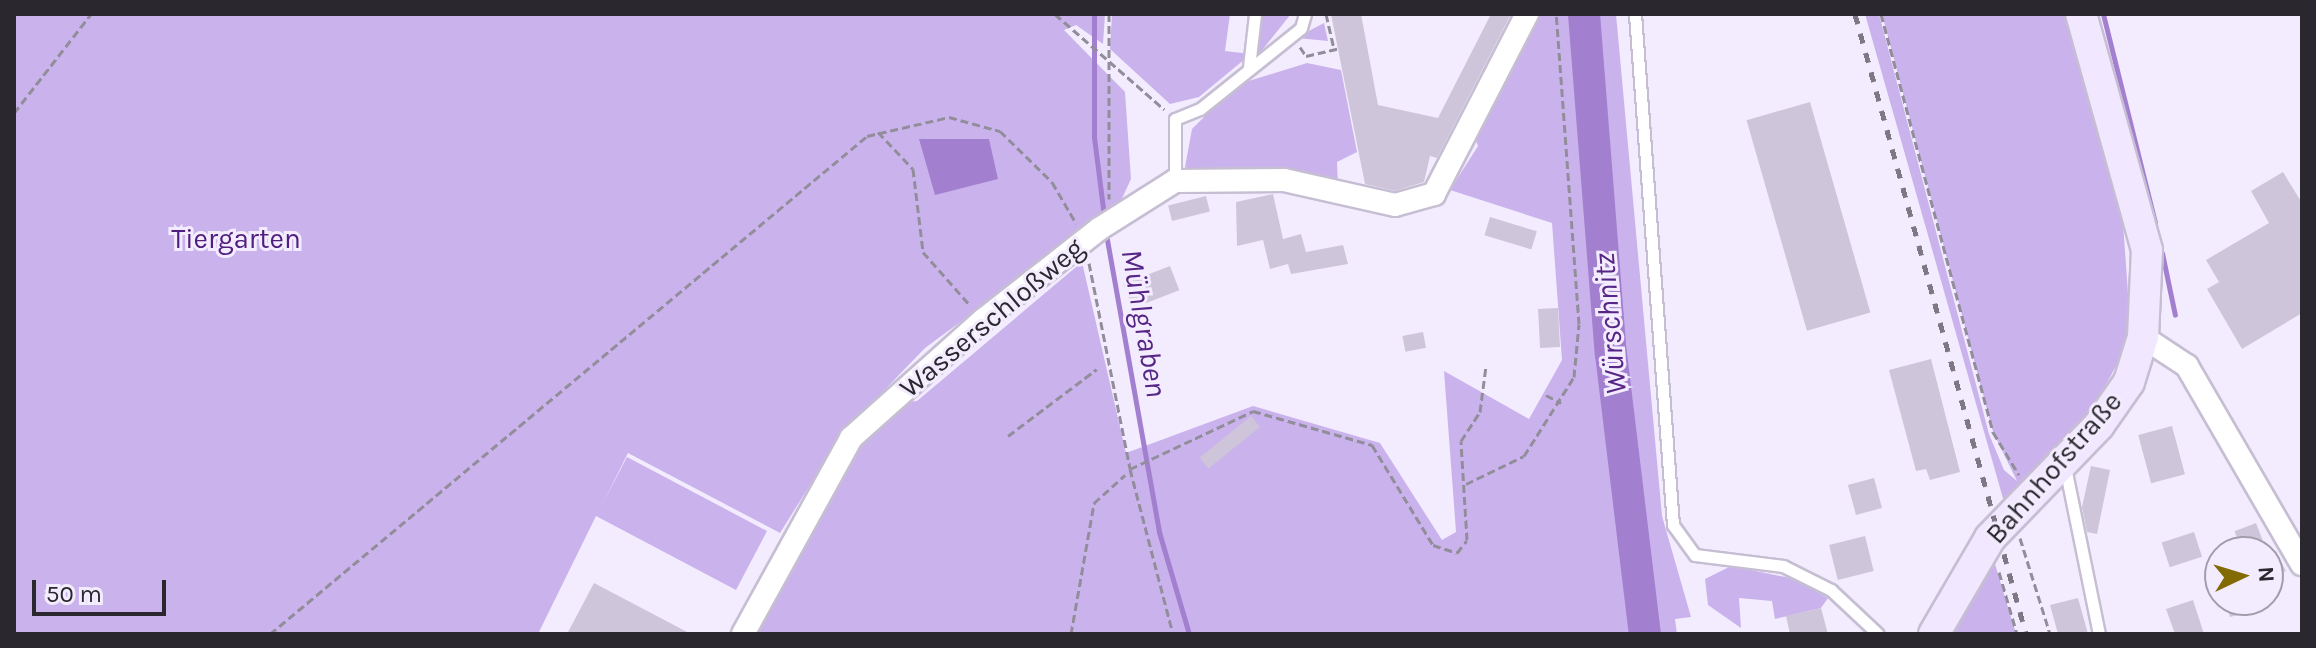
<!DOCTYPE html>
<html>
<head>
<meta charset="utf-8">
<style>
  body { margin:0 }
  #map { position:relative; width:2316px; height:648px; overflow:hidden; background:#f3ecfe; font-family:Karla,sans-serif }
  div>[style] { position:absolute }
  .green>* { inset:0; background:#cab3ec }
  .water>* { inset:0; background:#a37fd0 }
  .stream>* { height:5px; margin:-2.5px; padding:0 2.5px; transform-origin:2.5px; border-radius:2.5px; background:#a37fd0 }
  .river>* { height:32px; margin:-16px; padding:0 16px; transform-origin:16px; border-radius:16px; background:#a37fd0 }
  .building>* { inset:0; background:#cec5da; transform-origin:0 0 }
  .path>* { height:3px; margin-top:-1.5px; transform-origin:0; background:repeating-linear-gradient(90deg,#928d9a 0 8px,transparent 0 12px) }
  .roads { filter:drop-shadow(2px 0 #c6bed3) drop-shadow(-2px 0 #c6bed3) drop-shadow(0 2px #c6bed3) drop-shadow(0 -2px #c6bed3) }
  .lane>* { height:11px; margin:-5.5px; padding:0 5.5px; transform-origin:5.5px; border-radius:5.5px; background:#fff }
  .street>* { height:22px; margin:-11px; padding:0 11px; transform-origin:11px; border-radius:11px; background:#fff }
  .secondary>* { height:30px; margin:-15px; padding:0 15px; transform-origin:15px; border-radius:15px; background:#f1e7ff }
  .rail>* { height:5px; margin-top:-2.5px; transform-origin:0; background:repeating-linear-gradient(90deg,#7d7884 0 10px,transparent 0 20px) }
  span { translate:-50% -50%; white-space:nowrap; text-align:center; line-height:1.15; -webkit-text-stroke:6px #f3ecfe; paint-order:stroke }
  .park-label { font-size:28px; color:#501e7e }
  .street-label { font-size:28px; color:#2a272f }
  .water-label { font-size:30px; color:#562585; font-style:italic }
  .frame { position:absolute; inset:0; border:16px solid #2a272f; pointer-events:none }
  .north { position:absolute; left:2204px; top:536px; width:80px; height:80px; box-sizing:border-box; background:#f3ecfe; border:2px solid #a39dab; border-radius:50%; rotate:86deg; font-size:22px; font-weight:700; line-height:32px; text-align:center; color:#2a272f }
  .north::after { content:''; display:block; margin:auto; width:28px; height:36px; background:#826a04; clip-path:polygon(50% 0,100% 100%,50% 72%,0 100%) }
  .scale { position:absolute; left:32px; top:580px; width:134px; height:36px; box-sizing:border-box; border:4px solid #2a272f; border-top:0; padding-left:10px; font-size:24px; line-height:28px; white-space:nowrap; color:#2a272f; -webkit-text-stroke:6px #f3ecfe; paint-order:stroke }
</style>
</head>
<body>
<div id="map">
  <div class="green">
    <i style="clip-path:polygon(14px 14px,1105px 14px,1103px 44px,1076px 25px,1064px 30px,1125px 92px,1131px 179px,1119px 205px,925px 348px,842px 434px,780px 533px,628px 453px,603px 503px,627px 457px,767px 531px,736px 590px,596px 516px,538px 634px,14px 634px)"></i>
    <i style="clip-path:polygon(1112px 14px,1230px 14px,1225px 51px,1251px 54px,1199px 97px,1170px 104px,1110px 49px)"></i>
    <i style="clip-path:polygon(1263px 14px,1291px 14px,1259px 54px,1259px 39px)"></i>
    <i style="clip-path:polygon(1534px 14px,1616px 14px,1662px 516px,1691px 617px,1675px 619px,1677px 634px,741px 634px,852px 440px,896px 403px,917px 401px,1082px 262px,1126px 453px,1253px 406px,1380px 443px,1442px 540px,1456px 532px,1444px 371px,1529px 419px,1562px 360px,1552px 223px,1450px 190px,1478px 146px,1475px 138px)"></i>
    <i style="clip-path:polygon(1865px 14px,1879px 14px,1989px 434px,2004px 470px,2017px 481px,1993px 432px,1882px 14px,2067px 14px,2122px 209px,2130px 321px,2121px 357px,2091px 412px,2004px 502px)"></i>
    <i style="clip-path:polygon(1324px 23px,1328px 41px,1297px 38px,1299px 36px)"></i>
    <i style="clip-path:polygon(1307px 63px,1341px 70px,1357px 152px,1337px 162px,1338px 185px,1196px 176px,1185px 167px,1192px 129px,1236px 85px)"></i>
    <i style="clip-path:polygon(1992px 554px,2016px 634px,1957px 634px,1954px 627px)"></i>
    <i style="clip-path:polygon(1731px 566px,1795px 579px,1828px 598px,1821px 608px,1775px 619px,1772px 601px,1739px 598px,1741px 628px,1708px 605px,1705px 579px)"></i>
  </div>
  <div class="water">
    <i style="clip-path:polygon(919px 139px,989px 139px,998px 179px,935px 195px)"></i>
  </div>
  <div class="stream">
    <i style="left:1094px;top:14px;width:123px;rotate:90deg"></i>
    <i style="left:1094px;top:137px;width:80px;rotate:82.8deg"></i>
    <i style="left:2103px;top:14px;width:215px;rotate:76deg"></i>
    <i style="left:1106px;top:234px;width:303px;rotate:79.9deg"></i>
    <i style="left:1159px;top:532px;width:106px;rotate:73.6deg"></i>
    <i style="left:2162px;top:253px;width:63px;rotate:78.2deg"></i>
  </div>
  <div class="river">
    <i style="left:1584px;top:14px;width:341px;rotate:85.5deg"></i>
    <i style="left:1611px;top:354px;width:282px;rotate:83.1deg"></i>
  </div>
  <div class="building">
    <i style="clip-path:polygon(1331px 14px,1361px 14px,1378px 105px,1438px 118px,1491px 14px,1511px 14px,1437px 158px,1430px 156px,1424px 182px,1395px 191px,1365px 184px)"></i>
    <i style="left:1810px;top:102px;width:219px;height:66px;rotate:74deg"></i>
    <i style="clip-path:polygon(2283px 172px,2302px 203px,2302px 313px,2242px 349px,2207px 289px,2219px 282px,2206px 260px,2269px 223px,2251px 191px)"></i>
    <i style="clip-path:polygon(1273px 194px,1283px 239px,1301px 234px,1306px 252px,1343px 245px,1348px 264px,1291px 274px,1288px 264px,1270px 269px,1263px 240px,1237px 246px,1236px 202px)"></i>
    <i style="left:1206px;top:196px;width:16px;height:39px;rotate:76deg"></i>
    <i style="left:1490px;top:217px;width:49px;height:19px;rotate:17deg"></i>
    <i style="left:1170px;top:266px;width:26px;height:50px;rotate:69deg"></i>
    <i style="left:1558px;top:308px;width:39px;height:20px;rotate:87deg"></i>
    <i style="left:1423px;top:332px;width:16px;height:21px;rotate:79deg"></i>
    <i style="clip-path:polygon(1931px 359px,1960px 472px,1930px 480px,1926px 469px,1916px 471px,1889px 370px)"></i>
    <i style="left:1251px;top:416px;width:14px;height:66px;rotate:51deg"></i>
    <i style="left:2172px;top:426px;width:50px;height:35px;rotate:75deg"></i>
    <i style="clip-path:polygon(2091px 466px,2110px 470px,2097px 534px,2087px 532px,2082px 507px)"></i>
    <i style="left:1874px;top:478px;width:31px;height:27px;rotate:75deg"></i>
    <i style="left:2256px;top:523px;width:22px;height:23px;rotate:69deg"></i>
    <i style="left:2194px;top:532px;width:26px;height:34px;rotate:72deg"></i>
    <i style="left:1865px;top:536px;width:36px;height:37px;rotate:76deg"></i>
    <i style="clip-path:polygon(2278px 556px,2286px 571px,2268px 580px,2268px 562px)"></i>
    <i style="clip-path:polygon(594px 583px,691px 634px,567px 634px)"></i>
    <i style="clip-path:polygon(2078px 598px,2088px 634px,2058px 634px,2050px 605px)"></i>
    <i style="clip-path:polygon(2193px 600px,2204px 634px,2175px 634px,2166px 609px)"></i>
    <i style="clip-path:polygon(2226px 600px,2246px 600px,2249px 612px,2230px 617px)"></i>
    <i style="clip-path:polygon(1821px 608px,1828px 634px,1790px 634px,1786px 616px)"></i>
  </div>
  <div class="path">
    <i style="left:1055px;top:14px;width:145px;rotate:41.1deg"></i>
    <i style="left:1109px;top:14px;width:185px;rotate:90deg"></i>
    <i style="left:1326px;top:14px;width:36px;rotate:77deg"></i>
    <i style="left:1881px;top:14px;width:433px;rotate:75deg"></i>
    <i style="left:1993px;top:432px;width:50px;rotate:58.8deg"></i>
    <i style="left:1300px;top:47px;width:11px;rotate:56deg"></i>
    <i style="left:1306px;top:56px;width:32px;rotate:-13deg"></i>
    <i style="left:14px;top:113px;width:125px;rotate:-52.1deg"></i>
    <i style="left:878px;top:132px;width:51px;rotate:46.6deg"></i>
    <i style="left:913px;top:169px;width:84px;rotate:83.1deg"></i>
    <i style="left:923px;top:252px;width:69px;rotate:48.5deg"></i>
    <i style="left:1089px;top:263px;width:210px;rotate:78.7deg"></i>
    <i style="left:1130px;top:469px;width:171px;rotate:75.4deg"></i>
    <i style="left:1546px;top:395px;width:17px;rotate:28deg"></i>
    <i style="left:1008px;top:436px;width:111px;rotate:-37deg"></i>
    <i style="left:1130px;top:469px;width:136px;rotate:-25.2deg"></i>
    <i style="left:1253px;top:411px;width:124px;rotate:15.9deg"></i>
    <i style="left:1372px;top:445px;width:117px;rotate:58.6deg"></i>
    <i style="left:1433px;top:545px;width:25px;rotate:18deg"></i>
    <i style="left:1457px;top:553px;width:16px;rotate:-52deg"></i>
    <i style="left:1467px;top:540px;width:99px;rotate:-93.5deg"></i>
    <i style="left:1461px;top:441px;width:35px;rotate:-57deg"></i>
    <i style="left:1480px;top:412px;width:46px;rotate:-82.6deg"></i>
    <i style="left:1466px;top:484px;width:64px;rotate:-25.8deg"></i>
    <i style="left:1524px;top:456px;width:93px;rotate:-57.7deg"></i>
    <i style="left:1574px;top:377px;width:53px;rotate:-84.6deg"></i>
    <i style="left:1579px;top:324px;width:311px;rotate:-94.2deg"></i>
    <i style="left:2020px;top:538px;width:101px;rotate:72.6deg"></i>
    <i style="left:1999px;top:572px;width:65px;rotate:73.8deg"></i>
    <i style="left:270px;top:634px;width:777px;rotate:-39.83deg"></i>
    <i style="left:867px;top:136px;width:84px;rotate:-13deg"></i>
    <i style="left:949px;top:117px;width:53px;rotate:15.4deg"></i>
    <i style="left:1000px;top:131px;width:73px;rotate:44.4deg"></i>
    <i style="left:1052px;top:182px;width:48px;rotate:59.7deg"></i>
    <i style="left:1071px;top:634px;width:133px;rotate:-80deg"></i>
    <i style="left:1094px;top:503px;width:42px;rotate:-42.1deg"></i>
  </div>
  <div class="roads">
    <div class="lane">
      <i style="left:1635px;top:14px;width:512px;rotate:85.75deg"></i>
      <i style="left:1673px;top:525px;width:37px;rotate:54deg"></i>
      <i style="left:1695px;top:555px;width:89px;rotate:7.1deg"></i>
      <i style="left:1783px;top:566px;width:54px;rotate:26.6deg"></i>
      <i style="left:1831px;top:590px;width:64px;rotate:43.1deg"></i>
      <i style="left:1249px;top:67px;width:53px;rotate:-83.5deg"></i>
      <i style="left:1175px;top:181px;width:62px;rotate:-90deg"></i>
      <i style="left:1175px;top:119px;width:27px;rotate:-22deg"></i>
      <i style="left:1200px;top:109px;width:129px;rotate:-38.7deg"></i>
      <i style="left:1301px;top:28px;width:15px;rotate:-74deg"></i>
      <i style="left:2065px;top:467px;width:170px;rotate:78.5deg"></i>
    </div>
    <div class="street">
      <i style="left:2143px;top:337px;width:53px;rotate:33.4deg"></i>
      <i style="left:2187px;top:366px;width:229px;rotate:59.9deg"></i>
      <i style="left:743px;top:634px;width:224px;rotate:-61.1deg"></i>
      <i style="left:851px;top:438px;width:177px;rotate:-41.8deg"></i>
      <i style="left:983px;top:320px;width:147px;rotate:-38.1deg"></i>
      <i style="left:1099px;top:229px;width:90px;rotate:-32.3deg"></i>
      <i style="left:1175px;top:181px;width:109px;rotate:-0.5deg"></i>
      <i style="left:1284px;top:180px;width:114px;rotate:12.7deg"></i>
      <i style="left:1395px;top:205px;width:41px;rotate:-15.8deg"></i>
      <i style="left:1434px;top:194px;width:203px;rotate:-62.7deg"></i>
    </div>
    <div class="secondary">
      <i style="left:1934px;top:634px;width:111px;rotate:-59.7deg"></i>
      <i style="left:1990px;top:538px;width:157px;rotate:-46deg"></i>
      <i style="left:2099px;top:425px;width:52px;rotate:-55.1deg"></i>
      <i style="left:2129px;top:382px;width:47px;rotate:-72.7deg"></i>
      <i style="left:2143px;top:337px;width:87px;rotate:-87.4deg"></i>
      <i style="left:2147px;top:250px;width:245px;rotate:-105.6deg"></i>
    </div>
  </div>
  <div class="rail">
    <i style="left:1855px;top:14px;width:643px;rotate:74.58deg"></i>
  </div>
  <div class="park-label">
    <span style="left:236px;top:239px">Tiergarten</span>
  </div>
  <div class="street-label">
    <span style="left:992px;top:318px;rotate:-40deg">Wasserschloßweg</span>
    <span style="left:2054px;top:468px;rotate:-49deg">Bahnhofstraße</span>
  </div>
  <div class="water-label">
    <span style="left:1144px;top:323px;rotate:80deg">Mühlgraben</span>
    <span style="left:1610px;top:324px;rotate:-95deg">Würschnitz</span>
  </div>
  <div class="frame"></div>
  <div class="north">N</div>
  <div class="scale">50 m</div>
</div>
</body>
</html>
